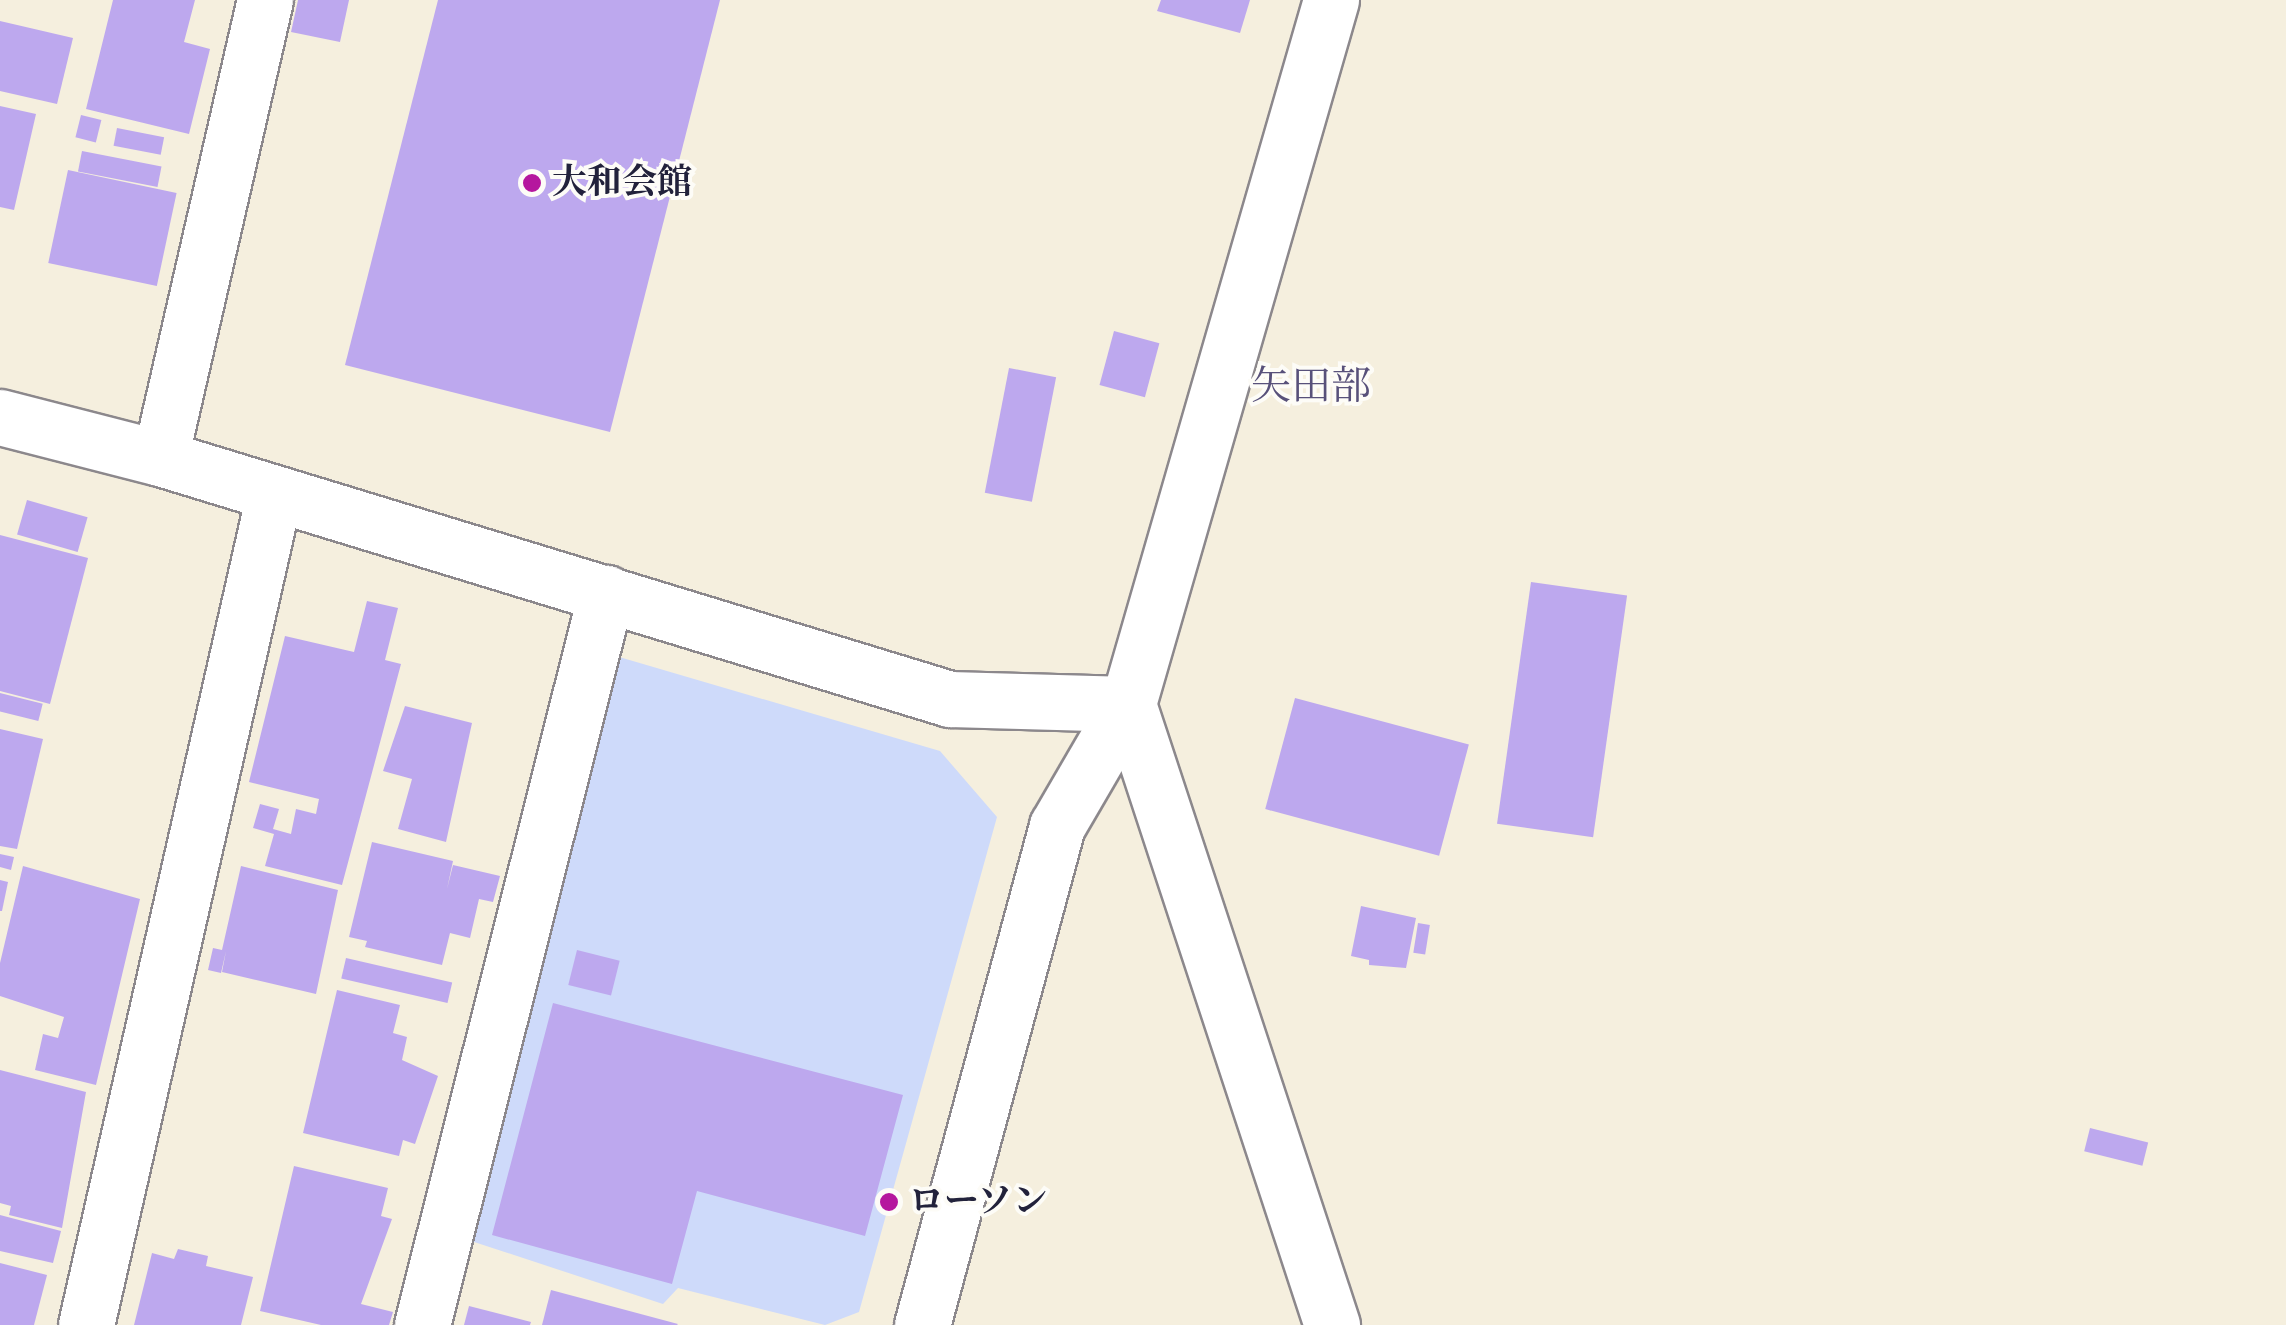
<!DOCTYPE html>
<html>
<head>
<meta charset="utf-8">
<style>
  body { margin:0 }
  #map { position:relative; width:2286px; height:1325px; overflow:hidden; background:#f5efde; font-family:"Libre Bodoni","Noto Serif JP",serif }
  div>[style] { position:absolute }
  .built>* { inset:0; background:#cedafa }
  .building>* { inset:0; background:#bda8ee; transform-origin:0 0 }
  .roads { filter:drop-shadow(2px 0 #8c888c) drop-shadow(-2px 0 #8c888c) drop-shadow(0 2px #8c888c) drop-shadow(0 -2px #8c888c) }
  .minor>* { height:55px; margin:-27.5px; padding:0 27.5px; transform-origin:27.5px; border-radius:27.5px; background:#fff }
  .tertiary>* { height:55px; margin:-27.5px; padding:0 27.5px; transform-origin:27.5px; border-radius:27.5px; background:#fff }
  .dots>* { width:28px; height:28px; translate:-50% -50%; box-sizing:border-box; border:5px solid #fdfcf7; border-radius:50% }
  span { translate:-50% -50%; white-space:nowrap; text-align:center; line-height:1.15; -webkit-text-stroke:8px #fdfcf7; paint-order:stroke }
  .poi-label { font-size:35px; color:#22223b; font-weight:700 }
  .left { translate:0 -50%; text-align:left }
  .quarter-label { font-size:40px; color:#58517a }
</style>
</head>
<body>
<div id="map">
  <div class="built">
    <i style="clip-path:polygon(609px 654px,940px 751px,997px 817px,859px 1312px,825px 1325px,678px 1288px,663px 1304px,465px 1239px)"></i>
  </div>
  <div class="building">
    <i style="clip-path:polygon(113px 0,195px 0,184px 42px,210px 49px,189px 134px,86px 109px)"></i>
    <i style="clip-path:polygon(298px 0,349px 0,340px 42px,291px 32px)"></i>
    <i style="clip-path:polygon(438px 0,720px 0,610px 432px,345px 365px)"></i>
    <i style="clip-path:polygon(1161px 0,1250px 0,1240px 33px,1157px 11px)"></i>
    <i style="clip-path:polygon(0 21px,73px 38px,57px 104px,0 91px)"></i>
    <i style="clip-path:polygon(0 106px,36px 114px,14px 210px,0 207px)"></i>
    <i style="left:81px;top:115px;width:21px;height:23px;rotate:14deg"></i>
    <i style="left:117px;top:128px;width:48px;height:18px;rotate:11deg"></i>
    <i style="left:82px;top:151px;width:81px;height:21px;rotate:11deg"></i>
    <i style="left:68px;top:170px;width:111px;height:95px;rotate:12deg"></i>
    <i style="left:1114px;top:331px;width:47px;height:56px;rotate:15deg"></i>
    <i style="left:1009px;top:368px;width:48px;height:127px;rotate:11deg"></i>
    <i style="left:27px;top:500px;width:63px;height:36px;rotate:16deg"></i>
    <i style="clip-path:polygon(0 535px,88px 558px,50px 704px,0 691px)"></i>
    <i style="left:1531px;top:582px;width:97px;height:244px;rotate:8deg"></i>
    <i style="clip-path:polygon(367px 601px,398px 608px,385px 660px,401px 664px,342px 885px,265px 866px,274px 834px,253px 828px,260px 804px,279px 809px,273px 829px,291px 834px,296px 809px,316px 814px,319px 799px,249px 782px,285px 636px,354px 652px)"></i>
    <i style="left:0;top:693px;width:44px;height:18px;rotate:14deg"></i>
    <i style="left:1295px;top:698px;width:180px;height:115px;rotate:15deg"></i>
    <i style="clip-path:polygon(405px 706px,472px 723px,446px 842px,398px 829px,412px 779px,383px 771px)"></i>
    <i style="clip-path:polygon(0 729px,43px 739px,17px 849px,0 846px)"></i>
    <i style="clip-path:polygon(372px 842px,453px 861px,447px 889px,453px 865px,500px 876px,493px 902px,479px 899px,470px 938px,450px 933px,442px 965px,365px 947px,367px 941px,349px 937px)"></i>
    <i style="clip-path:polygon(0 854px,14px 857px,11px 870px,0 867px)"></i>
    <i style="clip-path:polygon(23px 866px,140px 899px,96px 1085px,35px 1070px,43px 1034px,58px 1038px,64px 1017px,0 996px,0 963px)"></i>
    <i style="clip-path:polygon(241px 866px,338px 890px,316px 994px,222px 972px,226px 951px,221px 973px,208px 970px,213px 948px,222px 950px)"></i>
    <i style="clip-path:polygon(0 880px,8px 882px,2px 911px,0 911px)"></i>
    <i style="clip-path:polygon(1361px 906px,1416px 918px,1406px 968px,1369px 965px,1369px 960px,1351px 956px)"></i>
    <i style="left:1418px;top:923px;width:12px;height:30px;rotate:9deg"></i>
    <i style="left:577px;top:950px;width:44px;height:36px;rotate:14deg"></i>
    <i style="left:346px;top:958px;width:109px;height:21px;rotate:13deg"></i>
    <i style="clip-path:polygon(337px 990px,400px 1005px,393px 1033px,407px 1037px,402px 1060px,438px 1076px,415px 1144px,403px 1140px,399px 1156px,303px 1133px)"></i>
    <i style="clip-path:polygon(553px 1003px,903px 1095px,865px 1236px,697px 1191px,672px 1284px,492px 1235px)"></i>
    <i style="clip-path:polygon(0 1070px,86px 1092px,62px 1228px,9px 1215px,11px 1206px,0 1203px)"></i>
    <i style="left:2090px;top:1128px;width:60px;height:24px;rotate:14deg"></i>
    <i style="clip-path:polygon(294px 1166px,388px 1188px,381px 1216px,392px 1219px,361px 1304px,393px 1312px,389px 1325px,321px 1325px,260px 1311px)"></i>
    <i style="clip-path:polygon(0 1215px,61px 1231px,53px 1263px,0 1251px)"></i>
    <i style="clip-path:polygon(178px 1249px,208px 1256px,206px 1266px,253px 1277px,241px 1325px,134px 1325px,152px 1253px,174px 1259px)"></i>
    <i style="clip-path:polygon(0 1263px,47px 1275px,34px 1325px,0 1325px)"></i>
    <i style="clip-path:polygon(551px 1290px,678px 1324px,677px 1325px,542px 1325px)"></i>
    <i style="clip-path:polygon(469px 1306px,531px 1322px,530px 1325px,464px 1325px)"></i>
  </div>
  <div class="roads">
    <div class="minor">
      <i style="left:160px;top:458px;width:470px;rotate:-77.1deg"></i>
      <i style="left:86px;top:1325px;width:851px;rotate:-77.24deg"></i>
      <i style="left:422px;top:1325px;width:755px;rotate:-75.89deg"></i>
      <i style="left:922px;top:1325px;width:517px;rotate:-74.86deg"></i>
      <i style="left:1057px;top:826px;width:141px;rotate:-59.8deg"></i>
    </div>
    <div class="tertiary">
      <i style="left:1331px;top:0;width:733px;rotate:106.09deg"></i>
      <i style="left:1128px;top:704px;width:654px;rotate:71.81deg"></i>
      <i style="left:0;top:417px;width:165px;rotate:14.4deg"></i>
      <i style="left:160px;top:458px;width:826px;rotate:16.97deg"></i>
      <i style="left:950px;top:699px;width:178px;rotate:1.6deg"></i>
    </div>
  </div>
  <div class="dots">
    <i style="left:532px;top:183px;background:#b5179e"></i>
    <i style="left:889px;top:1202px;background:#b5179e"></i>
  </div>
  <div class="poi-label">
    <span class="left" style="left:552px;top:183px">大和会館</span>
    <span class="left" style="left:909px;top:1202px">ローソン</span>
  </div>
  <div class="quarter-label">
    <span style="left:1311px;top:387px">矢田部</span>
  </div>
</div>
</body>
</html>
